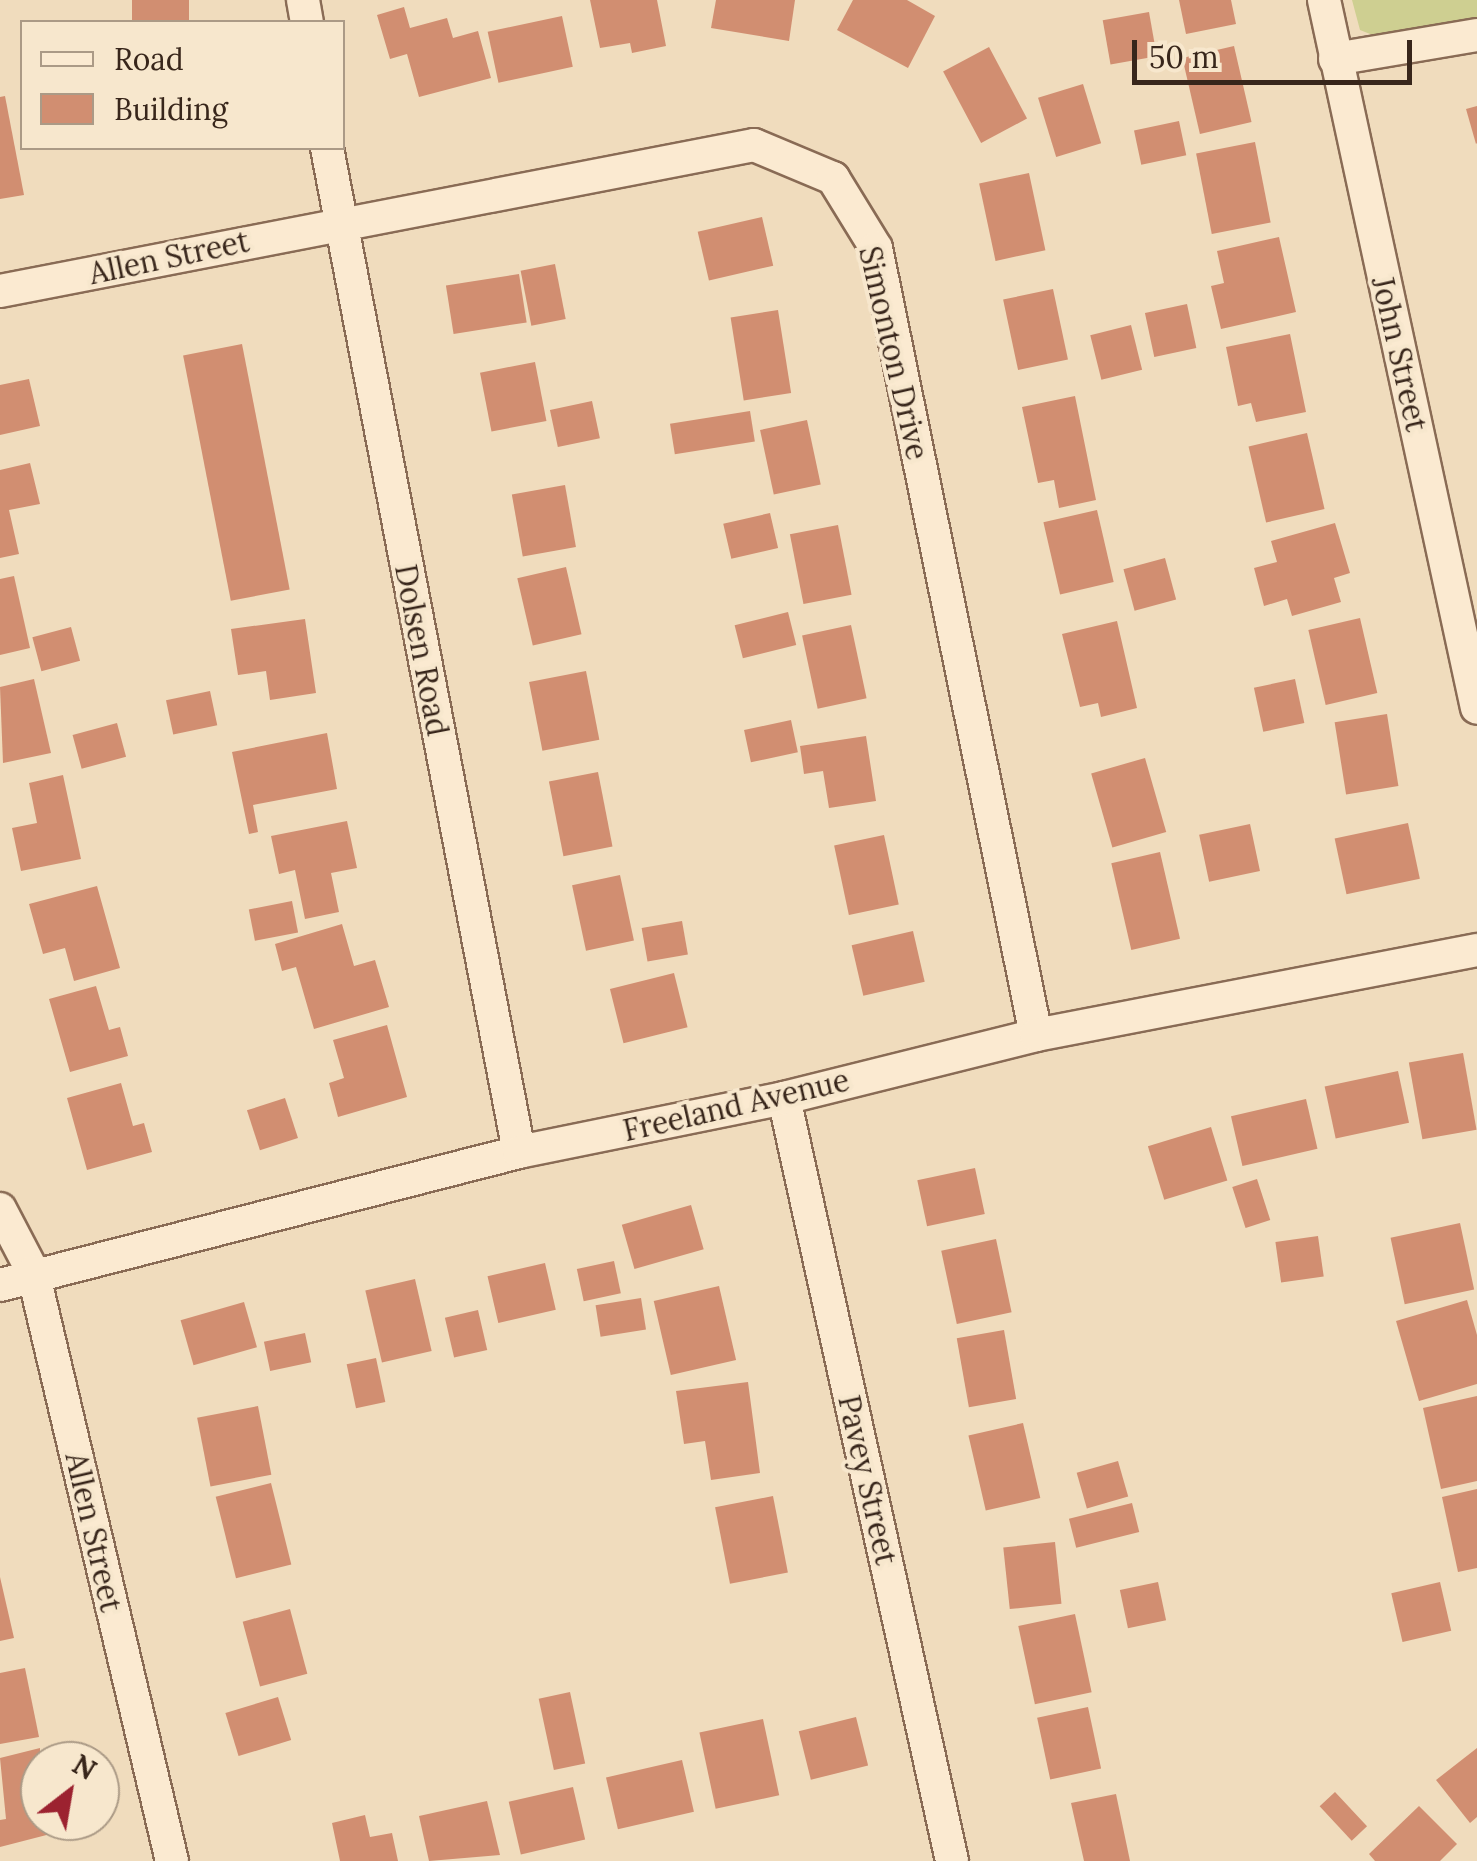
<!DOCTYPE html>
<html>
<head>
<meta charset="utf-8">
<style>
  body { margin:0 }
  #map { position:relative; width:1477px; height:1861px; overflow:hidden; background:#f0dcbd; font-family:Lora,serif }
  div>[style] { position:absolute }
  .green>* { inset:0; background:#cecf91 }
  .building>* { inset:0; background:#d18e71; transform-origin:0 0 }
  .roads { filter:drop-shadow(2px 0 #896b55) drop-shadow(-2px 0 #896b55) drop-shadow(0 2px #896b55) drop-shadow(0 -2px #896b55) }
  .street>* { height:32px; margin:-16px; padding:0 16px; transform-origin:16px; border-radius:16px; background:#fbead1 }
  span { translate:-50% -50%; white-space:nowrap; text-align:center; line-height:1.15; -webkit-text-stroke:8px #f7e7cd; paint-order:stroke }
  .street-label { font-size:30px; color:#38261b }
  .legend { position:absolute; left:20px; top:20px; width:325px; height:130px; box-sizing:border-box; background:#f7e7cd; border:2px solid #ab9a86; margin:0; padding:12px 18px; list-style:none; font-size:30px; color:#38261b }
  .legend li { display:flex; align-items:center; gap:20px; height:50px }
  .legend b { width:50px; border:2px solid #ab9a86 }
  .north { position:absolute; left:20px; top:1741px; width:100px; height:100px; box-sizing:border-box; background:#f7e7cd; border:2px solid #ab9a86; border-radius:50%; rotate:31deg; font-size:28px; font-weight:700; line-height:40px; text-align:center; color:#38261b }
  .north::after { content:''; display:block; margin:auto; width:35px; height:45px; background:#9c2230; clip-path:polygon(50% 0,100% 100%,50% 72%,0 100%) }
  .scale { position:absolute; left:1132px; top:40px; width:280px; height:45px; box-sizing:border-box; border:5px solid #38261b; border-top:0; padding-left:12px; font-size:30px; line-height:35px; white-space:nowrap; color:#38261b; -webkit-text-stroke:8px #f7e7cd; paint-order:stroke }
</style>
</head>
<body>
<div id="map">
  <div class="green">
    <i style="clip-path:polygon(1352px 0,1477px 0,1477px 20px,1388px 41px,1360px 30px)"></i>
  </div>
  <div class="building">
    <i style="left:132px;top:0;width:57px;height:22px"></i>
    <i style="clip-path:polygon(590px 0,657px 0,666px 46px,632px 53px,630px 43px,600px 48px)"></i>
    <i style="clip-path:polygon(716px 0,795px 0,789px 41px,711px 28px)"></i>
    <i style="clip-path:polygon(853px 0,907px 0,935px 16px,908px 68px,837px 30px)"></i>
    <i style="clip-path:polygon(1179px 0,1231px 0,1236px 24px,1186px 34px)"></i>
    <i style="clip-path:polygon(404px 7px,410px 28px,447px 18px,453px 38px,478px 31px,491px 78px,419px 97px,407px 54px,390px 59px,377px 15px)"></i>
    <i style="left:1149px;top:12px;width:45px;height:47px;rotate:80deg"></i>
    <i style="left:562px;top:16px;width:52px;height:76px;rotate:78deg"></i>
    <i style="left:1234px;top:46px;width:78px;height:53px;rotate:77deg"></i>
    <i style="left:989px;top:47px;width:81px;height:52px;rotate:62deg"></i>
    <i style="left:1083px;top:84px;width:62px;height:47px;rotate:73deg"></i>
    <i style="clip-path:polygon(5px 96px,24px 195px,0 199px,0 97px)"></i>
    <i style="clip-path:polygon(1477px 106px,1477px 143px,1476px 144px,1466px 109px)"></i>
    <i style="left:1179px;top:121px;width:35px;height:46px;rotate:78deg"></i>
    <i style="left:1255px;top:142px;width:82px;height:60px;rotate:79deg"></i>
    <i style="left:1029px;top:173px;width:79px;height:51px;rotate:78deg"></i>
    <i style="left:762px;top:217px;width:50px;height:66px;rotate:77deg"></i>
    <i style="clip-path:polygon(1279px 237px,1296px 312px,1221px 329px,1211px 286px,1224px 283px,1217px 251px)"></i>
    <i style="left:555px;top:264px;width:56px;height:35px;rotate:79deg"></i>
    <i style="left:519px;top:274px;width:49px;height:74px;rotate:81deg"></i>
    <i style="left:1053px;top:289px;width:72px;height:51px;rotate:78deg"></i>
    <i style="left:1187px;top:304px;width:45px;height:43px;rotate:78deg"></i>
    <i style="left:778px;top:310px;width:84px;height:48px;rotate:81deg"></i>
    <i style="left:1131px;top:325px;width:46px;height:42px;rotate:76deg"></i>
    <i style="clip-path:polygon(1290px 334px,1306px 412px,1256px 422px,1251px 403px,1238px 406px,1226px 347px)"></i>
    <i style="left:242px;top:344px;width:250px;height:60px;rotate:79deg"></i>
    <i style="left:535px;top:362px;width:60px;height:56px;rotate:79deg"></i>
    <i style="clip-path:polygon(29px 379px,40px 426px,0 435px,0 385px)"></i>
    <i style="clip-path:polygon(1075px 396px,1096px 500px,1059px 508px,1054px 480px,1038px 483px,1022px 407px)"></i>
    <i style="left:592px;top:401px;width:38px;height:43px;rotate:78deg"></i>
    <i style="left:750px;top:411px;width:31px;height:81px;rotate:81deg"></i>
    <i style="left:807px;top:420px;width:66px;height:48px;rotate:78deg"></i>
    <i style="left:1307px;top:433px;width:78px;height:60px;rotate:77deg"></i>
    <i style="clip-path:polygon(30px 463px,40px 504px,9px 510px,19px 554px,0 558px,0 470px)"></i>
    <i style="left:565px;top:485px;width:63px;height:54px;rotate:80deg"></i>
    <i style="left:1097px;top:510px;width:74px;height:55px;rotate:77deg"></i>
    <i style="left:770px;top:513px;width:36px;height:48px;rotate:77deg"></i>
    <i style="clip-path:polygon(1335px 523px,1350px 573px,1334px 578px,1341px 602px,1292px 616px,1287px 599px,1264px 606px,1254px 568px,1277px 562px,1271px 541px)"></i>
    <i style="left:838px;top:525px;width:71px;height:49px;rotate:79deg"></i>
    <i style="left:1165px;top:558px;width:43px;height:43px;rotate:75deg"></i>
    <i style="left:566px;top:567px;width:69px;height:50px;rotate:77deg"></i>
    <i style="clip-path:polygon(14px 576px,30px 648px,0 655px,0 579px)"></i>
    <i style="left:788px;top:612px;width:34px;height:55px;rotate:76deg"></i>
    <i style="left:1360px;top:618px;width:77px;height:53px;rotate:77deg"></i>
    <i style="clip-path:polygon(305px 619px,316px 693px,270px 700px,266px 671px,238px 675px,231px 629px)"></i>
    <i style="clip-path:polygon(1117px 621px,1137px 708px,1101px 717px,1098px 703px,1080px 707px,1062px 634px)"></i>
    <i style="left:851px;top:625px;width:75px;height:50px;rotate:78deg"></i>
    <i style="left:71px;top:627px;width:35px;height:40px;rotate:75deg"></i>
    <i style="left:586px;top:671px;width:70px;height:58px;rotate:79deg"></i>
    <i style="clip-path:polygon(34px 679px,51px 753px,3px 763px,0 687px)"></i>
    <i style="left:1295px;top:679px;width:45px;height:42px;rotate:78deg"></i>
    <i style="left:210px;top:691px;width:35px;height:45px;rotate:78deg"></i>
    <i style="left:1387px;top:714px;width:73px;height:53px;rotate:81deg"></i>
    <i style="left:791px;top:720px;width:33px;height:48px;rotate:78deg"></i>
    <i style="left:117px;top:723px;width:35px;height:46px;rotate:75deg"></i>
    <i style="clip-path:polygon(327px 733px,337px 789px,253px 805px,258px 832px,249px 834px,232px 752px)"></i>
    <i style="clip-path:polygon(866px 736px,876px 801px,829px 808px,823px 771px,804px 774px,800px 746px)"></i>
    <i style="left:1145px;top:758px;width:77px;height:56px;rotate:74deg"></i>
    <i style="left:598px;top:772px;width:76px;height:50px;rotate:79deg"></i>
    <i style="clip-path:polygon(63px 775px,81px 859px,21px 871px,12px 828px,37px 823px,29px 783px)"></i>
    <i style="clip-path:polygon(347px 821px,357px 868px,331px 873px,339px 912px,305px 919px,295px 870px,279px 874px,271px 836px)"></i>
    <i style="left:1408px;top:823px;width:57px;height:75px;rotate:78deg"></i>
    <i style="left:1250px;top:824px;width:48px;height:52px;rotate:78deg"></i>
    <i style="left:884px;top:835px;width:71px;height:51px;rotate:78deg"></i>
    <i style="left:1160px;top:852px;width:89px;height:50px;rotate:77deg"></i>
    <i style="left:620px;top:875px;width:67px;height:49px;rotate:78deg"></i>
    <i style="clip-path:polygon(97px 886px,120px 968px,74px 981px,65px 948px,43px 954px,29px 904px)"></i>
    <i style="left:292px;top:901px;width:32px;height:44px;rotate:79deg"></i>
    <i style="left:682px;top:921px;width:34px;height:41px;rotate:80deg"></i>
    <i style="clip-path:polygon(342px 924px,354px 966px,375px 960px,389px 1007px,314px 1029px,296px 967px,282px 971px,275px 944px)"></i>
    <i style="left:913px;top:931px;width:52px;height:63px;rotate:77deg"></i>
    <i style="left:674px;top:973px;width:56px;height:66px;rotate:76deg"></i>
    <i style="clip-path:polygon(96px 986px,109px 1030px,120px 1027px,128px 1056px,70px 1072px,49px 999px)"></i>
    <i style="clip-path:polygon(387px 1025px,407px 1097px,338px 1117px,329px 1083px,344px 1078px,333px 1040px)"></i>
    <i style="left:1463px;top:1053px;width:78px;height:55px;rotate:80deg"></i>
    <i style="left:1398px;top:1071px;width:53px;height:75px;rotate:78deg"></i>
    <i style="clip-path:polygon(121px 1083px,133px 1126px,144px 1123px,152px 1152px,87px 1170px,67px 1098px)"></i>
    <i style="left:285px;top:1098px;width:42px;height:40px;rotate:72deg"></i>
    <i style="left:1306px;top:1099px;width:51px;height:77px;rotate:77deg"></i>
    <i style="left:1211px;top:1127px;width:56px;height:66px;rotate:73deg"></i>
    <i style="left:975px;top:1168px;width:47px;height:59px;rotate:78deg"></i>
    <i style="left:1257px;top:1179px;width:43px;height:26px;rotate:72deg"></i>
    <i style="left:691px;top:1205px;width:46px;height:72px;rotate:74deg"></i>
    <i style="left:1460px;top:1223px;width:68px;height:71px;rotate:78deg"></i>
    <i style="left:1318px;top:1236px;width:41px;height:43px;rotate:82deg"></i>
    <i style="left:996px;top:1239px;width:75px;height:56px;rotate:78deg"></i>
    <i style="left:614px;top:1261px;width:33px;height:38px;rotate:78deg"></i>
    <i style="left:545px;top:1263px;width:48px;height:59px;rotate:77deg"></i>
    <i style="left:415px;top:1279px;width:74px;height:51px;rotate:77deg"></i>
    <i style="left:719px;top:1286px;width:76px;height:67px;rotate:77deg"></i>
    <i style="left:641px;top:1298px;width:32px;height:46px;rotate:81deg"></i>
    <i style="clip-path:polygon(1467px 1300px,1477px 1335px,1477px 1384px,1419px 1401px,1396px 1321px)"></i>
    <i style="left:244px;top:1302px;width:47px;height:66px;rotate:74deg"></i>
    <i style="left:478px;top:1310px;width:41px;height:34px;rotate:77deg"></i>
    <i style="left:1004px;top:1330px;width:70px;height:48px;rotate:80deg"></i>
    <i style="left:305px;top:1333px;width:30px;height:42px;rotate:78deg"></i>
    <i style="left:376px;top:1358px;width:45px;height:30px;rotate:78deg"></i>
    <i style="clip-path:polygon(748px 1382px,760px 1473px,711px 1480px,705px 1441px,684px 1444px,676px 1391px)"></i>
    <i style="clip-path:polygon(1477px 1396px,1477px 1481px,1441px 1489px,1423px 1408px)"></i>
    <i style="left:258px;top:1406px;width:70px;height:62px;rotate:79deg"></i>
    <i style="left:1023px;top:1423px;width:77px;height:56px;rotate:77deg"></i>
    <i style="left:1118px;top:1461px;width:37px;height:43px;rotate:74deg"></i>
    <i style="left:271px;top:1483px;width:84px;height:57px;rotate:76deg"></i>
    <i style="clip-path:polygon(1477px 1489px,1477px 1568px,1458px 1572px,1442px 1497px)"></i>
    <i style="left:773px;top:1496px;width:78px;height:59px;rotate:79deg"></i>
    <i style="left:1132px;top:1503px;width:30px;height:65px;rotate:76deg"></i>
    <i style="left:1055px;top:1542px;width:62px;height:52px;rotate:84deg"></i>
    <i style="clip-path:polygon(0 1577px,14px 1638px,0 1641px)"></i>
    <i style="left:1158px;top:1582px;width:39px;height:39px;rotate:78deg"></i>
    <i style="left:1440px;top:1582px;width:50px;height:50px;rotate:77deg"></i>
    <i style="left:290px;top:1609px;width:67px;height:49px;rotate:75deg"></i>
    <i style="left:1075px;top:1614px;width:80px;height:58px;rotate:78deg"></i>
    <i style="clip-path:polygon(25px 1668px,39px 1737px,0 1744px,0 1673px)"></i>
    <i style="left:570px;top:1692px;width:73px;height:32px;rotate:78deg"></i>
    <i style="left:278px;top:1697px;width:45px;height:55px;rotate:73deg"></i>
    <i style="left:1088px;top:1707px;width:63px;height:52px;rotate:78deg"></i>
    <i style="left:856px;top:1717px;width:50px;height:59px;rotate:76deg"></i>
    <i style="left:763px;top:1719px;width:78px;height:65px;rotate:78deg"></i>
    <i style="clip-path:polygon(40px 1748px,40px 1821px,59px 1821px,62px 1831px,0 1847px,0 1820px,6px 1819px,0 1758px)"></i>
    <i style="clip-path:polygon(1477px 1748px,1477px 1817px,1470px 1823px,1436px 1780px)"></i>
    <i style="left:682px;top:1760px;width:53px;height:78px;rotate:77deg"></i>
    <i style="left:573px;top:1787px;width:54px;height:66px;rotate:77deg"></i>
    <i style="left:1335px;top:1792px;width:47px;height:21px;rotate:47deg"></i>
    <i style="clip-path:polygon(1116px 1794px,1130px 1861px,1084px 1861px,1071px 1803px)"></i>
    <i style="clip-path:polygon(487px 1801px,500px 1855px,429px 1861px,419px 1816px)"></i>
    <i style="clip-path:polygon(1419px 1806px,1457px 1844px,1440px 1861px,1375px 1861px,1369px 1854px)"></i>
    <i style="clip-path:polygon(365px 1815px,370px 1837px,392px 1833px,398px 1861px,340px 1861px,332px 1823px)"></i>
  </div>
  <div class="roads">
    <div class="street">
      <i style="left:303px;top:0;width:22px;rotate:80deg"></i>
      <i style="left:1324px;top:0;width:724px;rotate:77.81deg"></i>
      <i style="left:1335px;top:59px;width:144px;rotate:-9.6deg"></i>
      <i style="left:327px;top:148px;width:1022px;rotate:79.17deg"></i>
      <i style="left:0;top:291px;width:768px;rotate:-10.96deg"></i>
      <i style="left:754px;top:145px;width:86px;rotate:22.7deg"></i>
      <i style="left:833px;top:178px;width:82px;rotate:58.4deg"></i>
      <i style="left:876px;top:248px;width:803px;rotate:78.51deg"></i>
      <i style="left:784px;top:1098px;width:781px;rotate:77.58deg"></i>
      <i style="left:0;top:1209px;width:71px;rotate:62.4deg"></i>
      <i style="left:33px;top:1272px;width:605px;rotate:76.72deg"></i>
      <i style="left:0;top:1285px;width:536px;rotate:-14.37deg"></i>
      <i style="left:519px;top:1152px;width:270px;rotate:-11.5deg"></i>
      <i style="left:784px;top:1098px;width:260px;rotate:-14deg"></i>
      <i style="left:1036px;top:1035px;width:449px;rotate:-10.9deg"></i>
    </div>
  </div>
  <div class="street-label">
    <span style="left:169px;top:257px;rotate:-12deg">Allen Street</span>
    <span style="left:894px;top:353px;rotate:77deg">Simonton Drive</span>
    <span style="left:1400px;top:354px;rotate:77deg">John Street</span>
    <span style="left:422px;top:650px;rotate:79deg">Dolsen Road</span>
    <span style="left:736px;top:1105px;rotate:-13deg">Freeland Avenue</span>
    <span style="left:868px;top:1480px;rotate:77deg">Pavey Street</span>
    <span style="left:94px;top:1532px;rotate:77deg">Allen Street</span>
  </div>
  <ul class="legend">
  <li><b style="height:12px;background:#fbead1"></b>Road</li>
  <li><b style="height:28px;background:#d18e71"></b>Building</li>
  </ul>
  <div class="north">N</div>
  <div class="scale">50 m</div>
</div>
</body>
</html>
